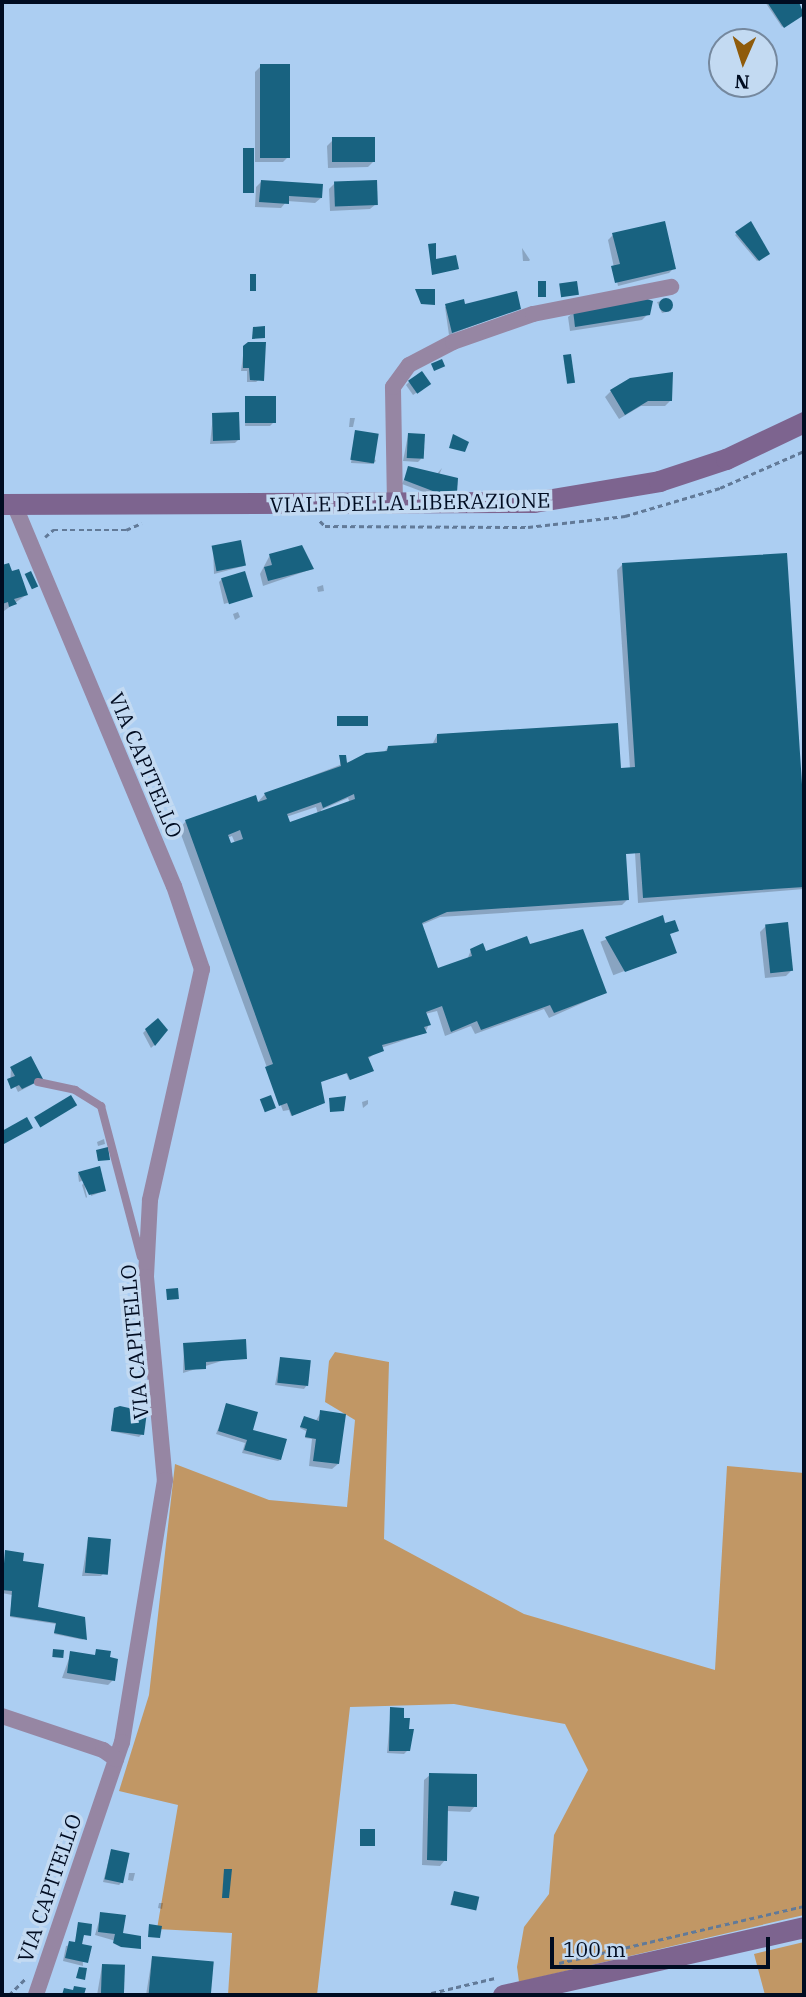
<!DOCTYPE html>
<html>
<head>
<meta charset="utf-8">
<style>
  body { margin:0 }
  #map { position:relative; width:806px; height:1997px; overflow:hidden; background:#accef2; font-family:"IBM Plex Serif",serif }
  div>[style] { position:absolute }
  .green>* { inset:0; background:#c19765 }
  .shadow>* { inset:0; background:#0003; transform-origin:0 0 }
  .building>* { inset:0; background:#186280; transform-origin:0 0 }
  .round { border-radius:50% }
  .path>* { height:2.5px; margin-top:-1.25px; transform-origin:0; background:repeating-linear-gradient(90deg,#627a98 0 5px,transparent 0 8.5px) }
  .lane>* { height:8px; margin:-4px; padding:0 4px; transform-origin:4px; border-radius:4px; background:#9686a3 }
  .street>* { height:16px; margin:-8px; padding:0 8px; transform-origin:8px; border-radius:8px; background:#9686a3 }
  .secondary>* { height:21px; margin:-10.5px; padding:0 10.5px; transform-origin:10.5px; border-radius:10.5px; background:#7d648f }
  span { translate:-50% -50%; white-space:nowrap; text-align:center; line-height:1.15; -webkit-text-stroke:7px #c3daf2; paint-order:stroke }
  .street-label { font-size:21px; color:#000c21 }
  .frame { position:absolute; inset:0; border:4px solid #000c21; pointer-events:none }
  .north { position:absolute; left:708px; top:28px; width:70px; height:70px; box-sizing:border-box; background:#c3daf2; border:2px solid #75889e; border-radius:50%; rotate:183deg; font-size:19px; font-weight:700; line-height:28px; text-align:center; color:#000c21 }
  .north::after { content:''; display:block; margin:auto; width:24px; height:32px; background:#8f5b0b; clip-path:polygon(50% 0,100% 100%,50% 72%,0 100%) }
  .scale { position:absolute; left:550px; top:1937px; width:220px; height:32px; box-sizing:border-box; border:4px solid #000c21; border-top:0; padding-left:9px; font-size:21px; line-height:24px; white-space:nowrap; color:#000c21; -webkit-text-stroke:5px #c3daf2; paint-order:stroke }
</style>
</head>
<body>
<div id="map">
  <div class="green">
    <i style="clip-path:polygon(335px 1352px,389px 1362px,384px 1539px,524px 1614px,715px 1670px,727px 1466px,804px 1473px,804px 1915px,519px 1982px,517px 1967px,524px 1927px,549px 1894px,554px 1835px,588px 1770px,565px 1724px,454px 1704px,350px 1707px,317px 1995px,228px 1995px,232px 1933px,157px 1929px,178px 1805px,119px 1791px,149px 1695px,175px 1464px,269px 1500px,347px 1507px,355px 1420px,325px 1402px,329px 1361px)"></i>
    <i style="clip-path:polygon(804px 1942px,804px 1995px,765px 1995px,754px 1954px)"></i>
  </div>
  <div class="shadow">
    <i style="clip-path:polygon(765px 2px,797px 2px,804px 13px,782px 27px)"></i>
    <i style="clip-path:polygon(261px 66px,288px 157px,283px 162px,255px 162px,255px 72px)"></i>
    <i style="clip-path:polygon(333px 140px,374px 161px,368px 167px,328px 168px,327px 146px)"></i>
    <i style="clip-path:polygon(261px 182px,321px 198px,315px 203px,287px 201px,281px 208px,255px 207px,256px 187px)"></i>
    <i style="clip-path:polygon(334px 184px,376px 204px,370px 209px,330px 211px,329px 189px)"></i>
    <i style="clip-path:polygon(751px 223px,768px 254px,757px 261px,735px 235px)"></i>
    <i style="clip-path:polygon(613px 235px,674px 268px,669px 273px,618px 286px,608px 240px)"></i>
    <i style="clip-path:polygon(522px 248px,530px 260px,529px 261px,523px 261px)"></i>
    <i style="clip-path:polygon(670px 299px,671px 311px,662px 313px,657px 302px)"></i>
    <i style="clip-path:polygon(463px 304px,519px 308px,449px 335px,445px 307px)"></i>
    <i style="clip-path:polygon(574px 312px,648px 314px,642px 320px,570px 331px,568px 317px)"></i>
    <i style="clip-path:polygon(244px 348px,260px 379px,256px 382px,247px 382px,247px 371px,241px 371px)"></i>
    <i style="clip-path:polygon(409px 382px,425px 387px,413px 395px,406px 385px)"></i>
    <i style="clip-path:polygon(611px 391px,670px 401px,665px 406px,641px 406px,619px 419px,605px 397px)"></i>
    <i style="clip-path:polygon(246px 398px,274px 422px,270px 426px,245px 426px)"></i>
    <i style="clip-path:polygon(213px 415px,238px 440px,235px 443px,210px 444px)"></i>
    <i style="clip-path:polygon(350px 418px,355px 418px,353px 427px,349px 427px)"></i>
    <i style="clip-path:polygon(355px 432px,376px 461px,372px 464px,351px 463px)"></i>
    <i style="clip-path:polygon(408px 435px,421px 459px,418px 462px,403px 461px)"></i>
    <i style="clip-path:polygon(409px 468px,436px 475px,442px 468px,439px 475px,455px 492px,434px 496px,402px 484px)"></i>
    <i style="clip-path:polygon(213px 548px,244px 566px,214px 574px)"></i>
    <i style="clip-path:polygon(270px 555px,309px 559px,312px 569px,263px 586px,260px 574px)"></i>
    <i style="clip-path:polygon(evenodd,786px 555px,804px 889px,638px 903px,635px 853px,624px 854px,627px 900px,622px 905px,440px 917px,421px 925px,437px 971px,467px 960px,471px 950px,485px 953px,529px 946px,571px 932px,596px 997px,549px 1018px,544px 1009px,475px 1034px,471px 1026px,445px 1036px,437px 1011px,425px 1014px,429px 1024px,425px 1033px,381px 1048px,368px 1059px,370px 1072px,349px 1080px,346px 1073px,319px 1082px,322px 1104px,291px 1116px,289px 1110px,283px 1111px,179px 829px,186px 821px,257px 803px,265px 794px,340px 765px,340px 757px,345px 763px,383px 753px,389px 747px,432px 745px,437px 735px,619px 772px,630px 769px,617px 570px,622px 565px,786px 555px,348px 798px,350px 803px,322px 813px,321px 810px,348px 798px,786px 555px,316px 807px,318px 814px,284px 826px,286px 817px,316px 807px,786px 555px,232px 836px,235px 843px,224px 847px,227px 838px,232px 836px)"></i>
    <i style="clip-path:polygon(8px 565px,26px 595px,4px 611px,2px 567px)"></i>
    <i style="clip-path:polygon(222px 579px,251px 596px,224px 604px,219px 582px)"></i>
    <i style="clip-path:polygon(323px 585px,324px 591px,318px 592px,317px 587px)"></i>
    <i style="clip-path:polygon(238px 612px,240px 617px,235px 620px,233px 614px)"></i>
    <i style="left:662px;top:918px;width:36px;height:66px;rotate:69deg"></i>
    <i style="clip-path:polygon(766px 926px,791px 971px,786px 976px,765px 978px,760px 932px)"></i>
    <i style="clip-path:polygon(146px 1030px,160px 1040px,151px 1048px,143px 1033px)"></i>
    <i style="clip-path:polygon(11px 1068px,37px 1082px,18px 1092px,15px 1086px,10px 1089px)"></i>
    <i style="clip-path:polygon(368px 1100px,368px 1104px,363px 1108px,362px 1102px)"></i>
    <i style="clip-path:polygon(104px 1139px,105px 1144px,98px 1146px,97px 1142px)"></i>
    <i style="clip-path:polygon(99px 1169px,104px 1191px,91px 1196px,89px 1178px,79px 1182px,78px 1174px)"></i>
    <i style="clip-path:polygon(84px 1183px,87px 1197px,86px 1198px,82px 1185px)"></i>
    <i style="clip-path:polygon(184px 1345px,246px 1359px,228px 1359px,183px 1373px)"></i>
    <i style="clip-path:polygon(280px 1359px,307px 1385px,304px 1389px,275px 1385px)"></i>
    <i style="clip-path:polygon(227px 1405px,280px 1460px,278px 1461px,242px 1453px,245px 1443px,216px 1434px)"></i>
    <i style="clip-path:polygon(114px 1410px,142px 1434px,139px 1437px,111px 1431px)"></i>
    <i style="clip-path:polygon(321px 1412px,338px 1464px,332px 1469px,309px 1466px,312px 1439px,305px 1438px,306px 1431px,300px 1428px,303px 1419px,315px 1422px)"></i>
    <i style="clip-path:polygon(88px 1539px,105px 1572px,101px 1576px,82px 1576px)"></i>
    <i style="clip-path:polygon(6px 1552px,21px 1562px,36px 1609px,84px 1640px,54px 1634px,56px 1624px,10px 1617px,12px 1595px,2px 1593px)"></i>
    <i style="clip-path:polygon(97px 1651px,108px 1659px,113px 1680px,108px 1685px,62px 1678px,71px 1653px,95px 1656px)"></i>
    <i style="clip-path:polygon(391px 1709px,408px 1750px,404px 1754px,387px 1753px)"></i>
    <i style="clip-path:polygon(430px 1775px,475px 1806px,470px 1812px,446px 1811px,445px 1860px,440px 1866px,422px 1865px,424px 1780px)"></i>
    <i style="clip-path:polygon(111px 1851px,122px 1882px,119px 1885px,103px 1882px)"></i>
    <i style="clip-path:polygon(129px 1873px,135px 1873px,133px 1881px,128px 1880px)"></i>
    <i style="clip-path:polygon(454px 1893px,475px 1909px,450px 1905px)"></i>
    <i style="clip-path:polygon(159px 1903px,163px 1903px,162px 1909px,158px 1908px)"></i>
    <i style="clip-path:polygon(101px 1914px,121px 1935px,140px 1948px,95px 1935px)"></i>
    <i style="clip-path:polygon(79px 1923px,89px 1935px,82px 1935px,83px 1966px,63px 1961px,66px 1946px,75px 1944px)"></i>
    <i style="clip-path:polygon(152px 1958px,212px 1963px,209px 1995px,146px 1995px)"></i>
    <i style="clip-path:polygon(102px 1966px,123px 1967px,121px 1995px,97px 1995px)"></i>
  </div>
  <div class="building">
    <i style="clip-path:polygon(767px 2px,799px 2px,804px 15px,784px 28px)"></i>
    <i style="left:290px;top:64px;width:94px;height:30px;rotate:90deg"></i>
    <i style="left:375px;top:137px;width:25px;height:43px;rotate:90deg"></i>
    <i style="left:243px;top:148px;width:11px;height:45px"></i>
    <i style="clip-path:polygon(261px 180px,323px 184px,322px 198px,289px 196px,289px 204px,259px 202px)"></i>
    <i style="left:377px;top:180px;width:25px;height:43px;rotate:88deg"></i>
    <i style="clip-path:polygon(665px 221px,676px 269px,615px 283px,611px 266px,620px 264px,612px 233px)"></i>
    <i style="clip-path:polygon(751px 221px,770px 254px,759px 261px,735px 232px)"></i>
    <i style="clip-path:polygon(436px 243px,436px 259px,456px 255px,459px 269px,432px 275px,428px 244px)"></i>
    <i style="left:256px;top:274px;width:17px;height:6px;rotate:90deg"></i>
    <i style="left:538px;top:281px;width:8px;height:16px"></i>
    <i style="left:577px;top:281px;width:14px;height:18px;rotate:82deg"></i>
    <i style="clip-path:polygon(415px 289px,435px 289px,435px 305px,421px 304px)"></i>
    <i style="clip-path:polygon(517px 291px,521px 309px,452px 333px,445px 304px,464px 299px,465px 304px)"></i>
    <i class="round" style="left:659px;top:298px;width:14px;height:14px"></i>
    <i style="clip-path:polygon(647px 299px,653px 301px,650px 315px,575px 327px,573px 310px)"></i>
    <i style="clip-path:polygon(265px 326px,265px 338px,252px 339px,253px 327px)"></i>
    <i style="clip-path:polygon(248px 342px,266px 342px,264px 381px,250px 380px,249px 368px,243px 368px,243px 346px)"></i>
    <i style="left:571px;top:354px;width:29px;height:8px;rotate:82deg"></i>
    <i style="left:442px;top:359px;width:8px;height:12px;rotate:67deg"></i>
    <i style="left:422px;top:371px;width:16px;height:17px;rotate:55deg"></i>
    <i style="clip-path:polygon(673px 372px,672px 401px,648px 401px,625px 415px,610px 390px,630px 378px)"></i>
    <i style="left:245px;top:396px;width:31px;height:27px"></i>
    <i style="left:239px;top:412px;width:28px;height:27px;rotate:88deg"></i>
    <i style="left:355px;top:430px;width:24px;height:30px;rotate:9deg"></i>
    <i style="left:408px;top:433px;width:17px;height:25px;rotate:3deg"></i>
    <i style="clip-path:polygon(453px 434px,469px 442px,465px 452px,449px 448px)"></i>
    <i style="clip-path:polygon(408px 466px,458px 478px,457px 493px,438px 493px,404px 480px)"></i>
    <i style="left:241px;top:540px;width:26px;height:30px;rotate:79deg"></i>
    <i style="clip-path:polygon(302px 545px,314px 569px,268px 581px,264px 567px,272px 565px,269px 554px)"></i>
    <i style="clip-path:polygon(evenodd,787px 553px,804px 815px,804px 887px,643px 898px,640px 853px,626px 854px,629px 900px,447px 912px,422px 923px,438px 968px,472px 956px,470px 949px,483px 943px,486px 951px,527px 936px,530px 944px,583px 929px,607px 993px,554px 1013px,550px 1005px,481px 1030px,477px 1021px,451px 1032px,442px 1006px,426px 1012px,431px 1025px,424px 1027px,427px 1033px,382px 1045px,384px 1051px,368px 1057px,374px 1071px,350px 1080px,347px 1073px,321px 1082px,325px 1103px,292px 1116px,287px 1103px,279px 1106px,265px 1067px,273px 1064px,185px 820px,256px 795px,258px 802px,267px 799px,264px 793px,341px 766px,339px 755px,346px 755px,347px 763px,366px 753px,387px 751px,388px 746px,437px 743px,437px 734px,618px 723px,621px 768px,635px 767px,622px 563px,787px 553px,354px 794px,355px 799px,290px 822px,287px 814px,321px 802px,323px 808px,354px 794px,787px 553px,240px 830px,243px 839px,231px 843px,228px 835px,240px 830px)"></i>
    <i style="clip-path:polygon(9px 563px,12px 571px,19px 569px,28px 595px,14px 599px,17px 604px,9px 607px,8px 602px,2px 604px,2px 565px)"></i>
    <i style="left:31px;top:571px;width:17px;height:7px;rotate:65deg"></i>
    <i style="left:245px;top:571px;width:27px;height:25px;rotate:73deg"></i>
    <i style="left:368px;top:716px;width:10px;height:31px;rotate:90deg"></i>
    <i style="clip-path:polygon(663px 915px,665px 923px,675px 920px,679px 931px,670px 934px,677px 953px,625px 972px,605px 937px)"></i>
    <i style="left:788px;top:922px;width:49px;height:23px;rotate:84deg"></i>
    <i style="clip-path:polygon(158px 1018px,168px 1030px,155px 1046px,145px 1029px)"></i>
    <i style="clip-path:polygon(31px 1056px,43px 1079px,22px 1089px,19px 1085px,11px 1089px,7px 1079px,15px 1076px,10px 1067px)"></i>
    <i style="left:71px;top:1095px;width:12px;height:43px;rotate:59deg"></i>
    <i style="left:271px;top:1095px;width:14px;height:12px;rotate:69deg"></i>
    <i style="clip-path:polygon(346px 1096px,344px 1111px,330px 1112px,329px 1098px)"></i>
    <i style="clip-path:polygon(27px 1117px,33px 1128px,4px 1144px,2px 1131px)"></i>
    <i style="clip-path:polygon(108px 1147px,110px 1160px,98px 1161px,96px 1150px)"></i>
    <i style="clip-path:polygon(100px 1166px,106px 1191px,89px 1195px,78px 1172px)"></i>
    <i style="left:178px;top:1288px;width:11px;height:12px;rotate:85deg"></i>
    <i style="clip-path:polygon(246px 1339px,247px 1359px,206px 1362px,206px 1369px,185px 1370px,183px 1343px)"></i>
    <i style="left:280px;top:1357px;width:31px;height:26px;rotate:6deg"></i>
    <i style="clip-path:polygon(226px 1403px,258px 1412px,253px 1430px,287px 1439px,281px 1460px,244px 1450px,247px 1440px,218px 1431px)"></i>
    <i style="clip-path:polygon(120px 1406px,147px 1412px,144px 1435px,111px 1431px,114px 1408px)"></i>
    <i style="clip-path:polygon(320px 1410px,346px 1414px,339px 1464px,313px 1461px,316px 1439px,305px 1437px,307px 1429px,300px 1427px,304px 1416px,319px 1421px)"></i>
    <i style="left:88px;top:1537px;width:23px;height:36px;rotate:5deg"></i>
    <i style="clip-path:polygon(5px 1550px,24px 1553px,23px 1561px,44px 1564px,38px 1607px,85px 1617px,87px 1640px,54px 1633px,56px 1623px,10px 1616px,12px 1591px,2px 1590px)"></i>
    <i style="left:53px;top:1649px;width:11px;height:8px;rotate:5deg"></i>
    <i style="clip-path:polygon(96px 1649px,111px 1651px,110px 1657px,118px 1659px,115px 1681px,67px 1673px,70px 1651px,95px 1655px)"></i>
    <i style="clip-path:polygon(390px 1707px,404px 1708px,404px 1718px,410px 1718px,409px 1729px,414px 1729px,410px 1751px,389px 1751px)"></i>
    <i style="clip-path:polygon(429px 1773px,477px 1774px,477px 1807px,448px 1806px,447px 1861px,427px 1860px)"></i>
    <i style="left:360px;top:1829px;width:15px;height:17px"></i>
    <i style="left:111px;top:1849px;width:19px;height:31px;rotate:12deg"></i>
    <i style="clip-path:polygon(224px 1869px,232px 1869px,229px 1898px,222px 1898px)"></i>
    <i style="left:454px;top:1891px;width:26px;height:14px;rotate:13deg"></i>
    <i style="clip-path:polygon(100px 1912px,126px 1915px,123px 1933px,141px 1936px,141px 1949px,121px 1947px,113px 1943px,115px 1934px,98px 1932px)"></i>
    <i style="clip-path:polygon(78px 1922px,92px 1924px,91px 1936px,84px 1935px,82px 1944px,92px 1946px,88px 1963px,65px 1958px,69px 1941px,75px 1942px)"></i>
    <i style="clip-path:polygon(149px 1924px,162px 1926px,160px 1938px,148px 1937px)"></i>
    <i style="left:152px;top:1956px;width:62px;height:39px;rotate:5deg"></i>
    <i style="left:102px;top:1964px;width:23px;height:31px;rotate:2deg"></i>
    <i style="clip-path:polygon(79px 1967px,87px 1968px,85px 1980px,76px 1978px)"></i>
    <i style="clip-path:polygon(74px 1986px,86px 1988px,84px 1995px,62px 1995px,64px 1988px,73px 1990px)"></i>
  </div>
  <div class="path">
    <i style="left:320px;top:521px;width:7px;rotate:45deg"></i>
    <i style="left:325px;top:526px;width:203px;rotate:0.3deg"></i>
    <i style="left:528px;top:527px;width:98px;rotate:-6.5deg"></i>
    <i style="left:625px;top:516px;width:99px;rotate:-16.4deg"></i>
    <i style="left:720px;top:488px;width:92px;rotate:-23.8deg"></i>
    <i style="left:45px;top:537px;width:11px;rotate:-41deg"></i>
    <i style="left:53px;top:530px;width:73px"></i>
    <i style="left:126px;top:530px;width:17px;rotate:-24deg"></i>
    <i style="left:559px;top:1963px;width:252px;rotate:-13.1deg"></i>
    <i style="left:9px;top:1995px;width:23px;rotate:-45deg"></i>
    <i style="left:423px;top:1995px;width:74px;rotate:-13.3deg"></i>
  </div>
  <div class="lane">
    <i style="left:38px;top:1082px;width:38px;rotate:12deg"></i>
    <i style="left:75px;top:1090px;width:31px;rotate:32deg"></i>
    <i style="left:101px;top:1106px;width:156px;rotate:75.2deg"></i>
  </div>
  <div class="street">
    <i style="left:14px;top:504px;width:414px;rotate:67.3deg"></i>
    <i style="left:174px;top:886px;width:88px;rotate:71.4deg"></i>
    <i style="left:202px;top:969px;width:237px;rotate:102.7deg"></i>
    <i style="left:150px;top:1200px;width:77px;rotate:93deg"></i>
    <i style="left:146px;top:1277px;width:204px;rotate:84.7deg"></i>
    <i style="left:165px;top:1480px;width:266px;rotate:99.3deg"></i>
    <i style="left:122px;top:1742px;width:267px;rotate:108.8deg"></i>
    <i style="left:395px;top:504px;width:117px;rotate:-91deg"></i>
    <i style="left:393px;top:387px;width:27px;rotate:-54deg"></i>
    <i style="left:409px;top:365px;width:50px;rotate:-27.6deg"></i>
    <i style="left:453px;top:342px;width:85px;rotate:-19.3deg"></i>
    <i style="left:533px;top:314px;width:141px;rotate:-11.1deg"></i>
    <i style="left:2px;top:1716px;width:107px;rotate:18.6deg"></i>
    <i style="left:103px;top:1750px;width:16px;rotate:35deg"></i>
  </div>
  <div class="secondary">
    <i style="left:2px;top:504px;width:532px;rotate:-0.22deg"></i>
    <i style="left:534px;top:502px;width:127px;rotate:-9.5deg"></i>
    <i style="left:659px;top:481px;width:71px;rotate:-18.2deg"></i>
    <i style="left:726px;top:459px;width:86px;rotate:-25.4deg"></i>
    <i style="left:503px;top:1995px;width:309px;rotate:-12.7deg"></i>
  </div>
  <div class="street-label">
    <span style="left:410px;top:502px;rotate:-1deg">VIALE DELLA LIBERAZIONE</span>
    <span style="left:146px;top:765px;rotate:67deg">VIA CAPITELLO</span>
    <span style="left:134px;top:1342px;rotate:-95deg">VIA CAPITELLO</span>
    <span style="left:49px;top:1888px;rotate:-71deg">VIA CAPITELLO</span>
  </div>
  <div class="frame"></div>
  <div class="north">N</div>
  <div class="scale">100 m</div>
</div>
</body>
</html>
